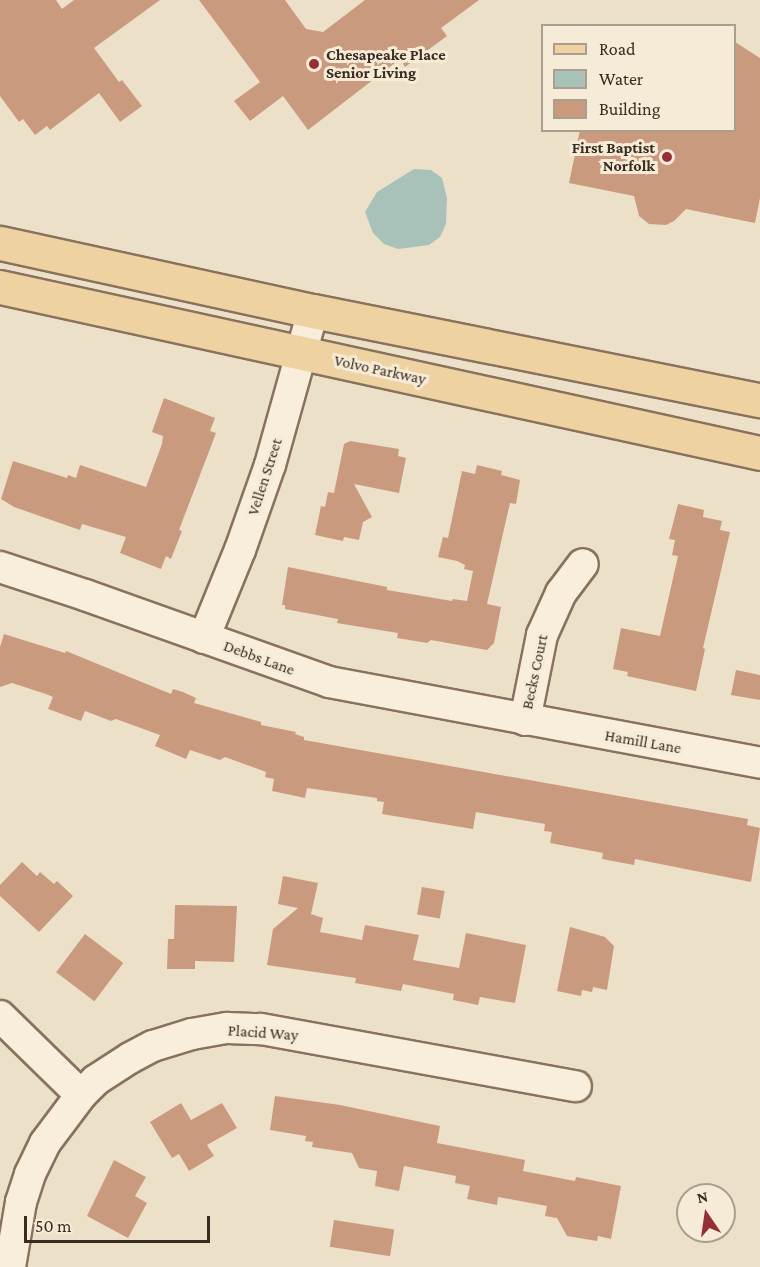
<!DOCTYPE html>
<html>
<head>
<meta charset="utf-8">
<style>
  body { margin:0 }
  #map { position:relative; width:760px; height:1267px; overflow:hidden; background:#ede0c8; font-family:"Crimson Pro",serif }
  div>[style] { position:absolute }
  .water>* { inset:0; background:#a8c1b9 }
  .building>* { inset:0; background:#ca9a7f; transform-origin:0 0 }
  .roads { filter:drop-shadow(2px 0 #89725d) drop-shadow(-2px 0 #89725d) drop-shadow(0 2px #89725d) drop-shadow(0 -2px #89725d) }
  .minor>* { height:30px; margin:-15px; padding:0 15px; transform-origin:15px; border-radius:15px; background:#f8eedb }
  .major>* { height:33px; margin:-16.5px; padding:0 16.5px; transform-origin:16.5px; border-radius:16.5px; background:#eed2a1 }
  .dots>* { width:16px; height:16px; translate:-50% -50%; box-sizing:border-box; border:3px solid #f5ebd7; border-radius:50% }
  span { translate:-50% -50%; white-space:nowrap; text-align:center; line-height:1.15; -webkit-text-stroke:6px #f5ebd7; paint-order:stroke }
  .poi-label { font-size:16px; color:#3a2b20; font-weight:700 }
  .left { translate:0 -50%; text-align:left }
  .right { translate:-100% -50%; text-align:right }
  .street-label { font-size:16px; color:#3a2b20 }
  .legend { position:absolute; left:541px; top:24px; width:195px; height:108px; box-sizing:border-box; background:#f5ebd7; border:2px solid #aa9e8e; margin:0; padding:8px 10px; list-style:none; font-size:18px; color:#3a2b20 }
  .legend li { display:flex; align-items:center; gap:12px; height:30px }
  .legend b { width:30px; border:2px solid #aa9e8e }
  .north { position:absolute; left:676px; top:1183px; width:60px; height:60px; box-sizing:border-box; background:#f5ebd7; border:2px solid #aa9e8e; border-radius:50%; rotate:347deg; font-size:16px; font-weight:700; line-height:24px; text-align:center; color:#3a2b20 }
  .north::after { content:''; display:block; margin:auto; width:21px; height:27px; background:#962f35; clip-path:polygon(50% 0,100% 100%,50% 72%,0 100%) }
  .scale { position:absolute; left:24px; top:1216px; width:186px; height:27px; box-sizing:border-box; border:3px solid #3a2b20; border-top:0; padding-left:8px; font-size:18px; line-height:21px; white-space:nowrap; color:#3a2b20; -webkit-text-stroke:4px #f5ebd7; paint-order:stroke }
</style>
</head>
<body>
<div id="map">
  <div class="water">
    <i style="clip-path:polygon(414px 169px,431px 170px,442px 178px,447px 198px,446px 224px,440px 237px,429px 245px,398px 249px,384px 244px,373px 233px,365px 212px,377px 192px)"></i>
  </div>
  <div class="building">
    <i style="clip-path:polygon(0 0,56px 0,62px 9px,74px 0,160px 0,94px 48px,119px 82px,122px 80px,142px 106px,120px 122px,99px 93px,50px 130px,47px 126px,35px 135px,23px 119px,19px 122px,0 96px)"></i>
    <i style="clip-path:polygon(199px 0,285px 0,306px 29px,323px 32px,365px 0,479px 0,441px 28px,447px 36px,405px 67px,400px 59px,308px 130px,283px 96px,250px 121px,234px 101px,260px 82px)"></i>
    <i style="clip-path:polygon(735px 42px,760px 58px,760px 198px,755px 223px,686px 209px,674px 221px,666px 225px,649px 224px,639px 216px,634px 196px,569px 183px,580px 130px,735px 130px)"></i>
    <i style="clip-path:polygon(164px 398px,215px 418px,210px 431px,216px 433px,179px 530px,182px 531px,171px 559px,166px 556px,161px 569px,120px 553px,126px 537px,82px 524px,80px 530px,14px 507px,1px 499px,13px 461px,67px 478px,68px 475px,76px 478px,80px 465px,146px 487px,162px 444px,163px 436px,152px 432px)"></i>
    <i style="clip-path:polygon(350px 441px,399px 449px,398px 456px,406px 458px,399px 493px,354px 484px,372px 517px,363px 522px,359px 540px,344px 537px,343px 541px,315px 535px,321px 506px,325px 507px,328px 492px,334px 493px,344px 444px)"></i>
    <i style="clip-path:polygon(477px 465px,502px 471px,501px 475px,520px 480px,516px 504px,510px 503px,507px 516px,487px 604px,501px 607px,494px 643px,487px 650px,431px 640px,427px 643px,397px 638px,398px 633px,337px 623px,338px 619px,285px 609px,285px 605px,282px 605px,288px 567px,387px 587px,387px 590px,452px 601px,453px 599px,467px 601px,473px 571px,464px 569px,465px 565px,457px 561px,438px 557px,443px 537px,448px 538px,462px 471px,475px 474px)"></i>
    <i style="clip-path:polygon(678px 504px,704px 510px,703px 517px,722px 521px,720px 530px,730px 532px,703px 648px,705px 649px,696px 691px,627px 676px,628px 672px,613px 669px,621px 628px,660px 636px,678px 556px,672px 555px,675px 540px,669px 539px)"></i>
    <i style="clip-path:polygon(4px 634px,65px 653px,66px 651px,171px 694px,173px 689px,183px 692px,196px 698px,194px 703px,261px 722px,261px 725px,296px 732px,295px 734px,304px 737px,304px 740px,748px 819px,747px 825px,760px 828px,751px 882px,635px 859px,634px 865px,602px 859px,603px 853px,550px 843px,552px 832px,544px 831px,545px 824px,476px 812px,473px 829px,382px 814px,384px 802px,377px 801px,377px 798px,307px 788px,305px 798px,272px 791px,274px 779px,265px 777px,266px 772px,225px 757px,220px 760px,190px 750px,186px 759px,155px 746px,160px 735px,116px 719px,111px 721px,85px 711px,81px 721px,48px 709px,53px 697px,46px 694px,12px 683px,0 687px,0 647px)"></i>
    <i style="clip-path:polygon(736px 670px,760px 675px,760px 700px,731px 695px)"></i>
    <i style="clip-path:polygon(22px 862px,37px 876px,40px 872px,54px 884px,57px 881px,73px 896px,39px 932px,0 896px,0 885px)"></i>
    <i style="clip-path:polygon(283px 876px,318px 883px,311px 914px,323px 918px,320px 932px,362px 940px,365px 925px,419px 935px,413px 960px,459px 968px,466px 933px,526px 945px,515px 1003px,480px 997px,478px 1005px,453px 1000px,454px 994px,403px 984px,401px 991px,355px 983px,356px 978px,267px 965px,273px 929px,298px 908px,278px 904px)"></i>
    <i style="left:422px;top:887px;width:23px;height:28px;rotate:10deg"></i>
    <i style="clip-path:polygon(175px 905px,237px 906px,234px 962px,195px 961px,195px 969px,167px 969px,168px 939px,174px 939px)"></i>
    <i style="clip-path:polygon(570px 927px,605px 937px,614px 946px,607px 990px,593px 987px,592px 992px,582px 990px,581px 996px,557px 991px)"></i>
    <i style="left:85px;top:934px;width:48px;height:48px;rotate:37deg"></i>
    <i style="clip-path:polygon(275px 1096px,340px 1105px,440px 1126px,437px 1143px,525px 1160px,523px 1171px,575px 1181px,576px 1177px,621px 1186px,611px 1239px,598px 1236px,597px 1241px,567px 1236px,557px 1218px,545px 1216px,547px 1206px,498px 1197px,497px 1205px,467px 1199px,470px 1186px,455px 1183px,456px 1176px,404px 1166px,399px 1191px,375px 1186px,377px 1171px,359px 1168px,352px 1153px,312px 1147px,313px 1142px,305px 1141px,306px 1136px,270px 1130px)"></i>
    <i style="clip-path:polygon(181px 1103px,191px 1120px,222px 1103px,237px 1128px,207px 1145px,214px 1156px,189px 1171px,179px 1154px,172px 1158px,150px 1122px)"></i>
    <i style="clip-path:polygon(114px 1160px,146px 1177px,135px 1196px,147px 1203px,128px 1238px,87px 1216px)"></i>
    <i style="left:334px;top:1220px;width:61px;height:27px;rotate:9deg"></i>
  </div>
  <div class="roads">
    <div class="minor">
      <i style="left:0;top:567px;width:89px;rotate:18.2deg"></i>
      <i style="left:85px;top:595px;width:259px;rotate:19.6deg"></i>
      <i style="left:329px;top:682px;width:439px;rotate:10.6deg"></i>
      <i style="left:204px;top:638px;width:95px;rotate:-67.8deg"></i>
      <i style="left:240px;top:550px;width:90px;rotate:-70.6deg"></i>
      <i style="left:270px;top:465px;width:160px;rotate:-74.4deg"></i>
      <i style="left:525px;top:720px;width:87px;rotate:-78.7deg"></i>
      <i style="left:542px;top:635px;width:46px;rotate:-65.7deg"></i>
      <i style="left:561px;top:593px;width:36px;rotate:-53deg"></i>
      <i style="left:0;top:1016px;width:113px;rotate:44.3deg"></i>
      <i style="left:10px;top:1267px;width:66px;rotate:-80.4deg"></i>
      <i style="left:21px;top:1202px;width:29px;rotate:-72deg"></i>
      <i style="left:30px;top:1174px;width:34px;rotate:-64deg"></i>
      <i style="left:45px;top:1143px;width:60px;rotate:-53.1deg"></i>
      <i style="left:81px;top:1095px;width:21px;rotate:-45deg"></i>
      <i style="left:96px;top:1080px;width:40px;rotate:-32.9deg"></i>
      <i style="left:130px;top:1058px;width:26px;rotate:-28deg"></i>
      <i style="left:153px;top:1046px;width:41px;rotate:-17.1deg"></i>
      <i style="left:192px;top:1034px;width:36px;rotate:-10deg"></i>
      <i style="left:227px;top:1028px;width:34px;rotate:2deg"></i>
      <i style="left:261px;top:1029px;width:320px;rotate:10.3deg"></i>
    </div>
    <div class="major">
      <i style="left:0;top:243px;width:320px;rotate:12.3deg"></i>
      <i style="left:313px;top:311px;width:456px;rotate:11.3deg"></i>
      <i style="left:0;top:287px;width:778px;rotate:12.32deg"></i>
    </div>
  </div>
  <div class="dots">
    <i style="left:314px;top:64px;background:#962f35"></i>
    <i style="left:667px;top:157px;background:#962f35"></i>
  </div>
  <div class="poi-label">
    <span class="left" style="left:326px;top:64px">Chesapeake Place<br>Senior Living</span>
    <span class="right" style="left:655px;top:157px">First Baptist<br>Norfolk</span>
  </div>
  <div class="street-label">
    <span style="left:380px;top:370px;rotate:12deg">Volvo Parkway</span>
    <span style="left:265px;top:477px;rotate:-72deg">Vellen Street</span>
    <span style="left:259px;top:658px;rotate:20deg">Debbs Lane</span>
    <span style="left:535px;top:672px;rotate:-78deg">Becks Court</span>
    <span style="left:643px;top:742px;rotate:10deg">Hamill Lane</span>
    <span style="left:263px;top:1033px;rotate:4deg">Placid Way</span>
  </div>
  <ul class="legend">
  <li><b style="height:8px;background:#eed2a1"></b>Road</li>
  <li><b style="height:16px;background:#a8c1b9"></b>Water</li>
  <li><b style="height:16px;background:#ca9a7f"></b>Building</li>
  </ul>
  <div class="north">N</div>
  <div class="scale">50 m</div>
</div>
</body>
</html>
